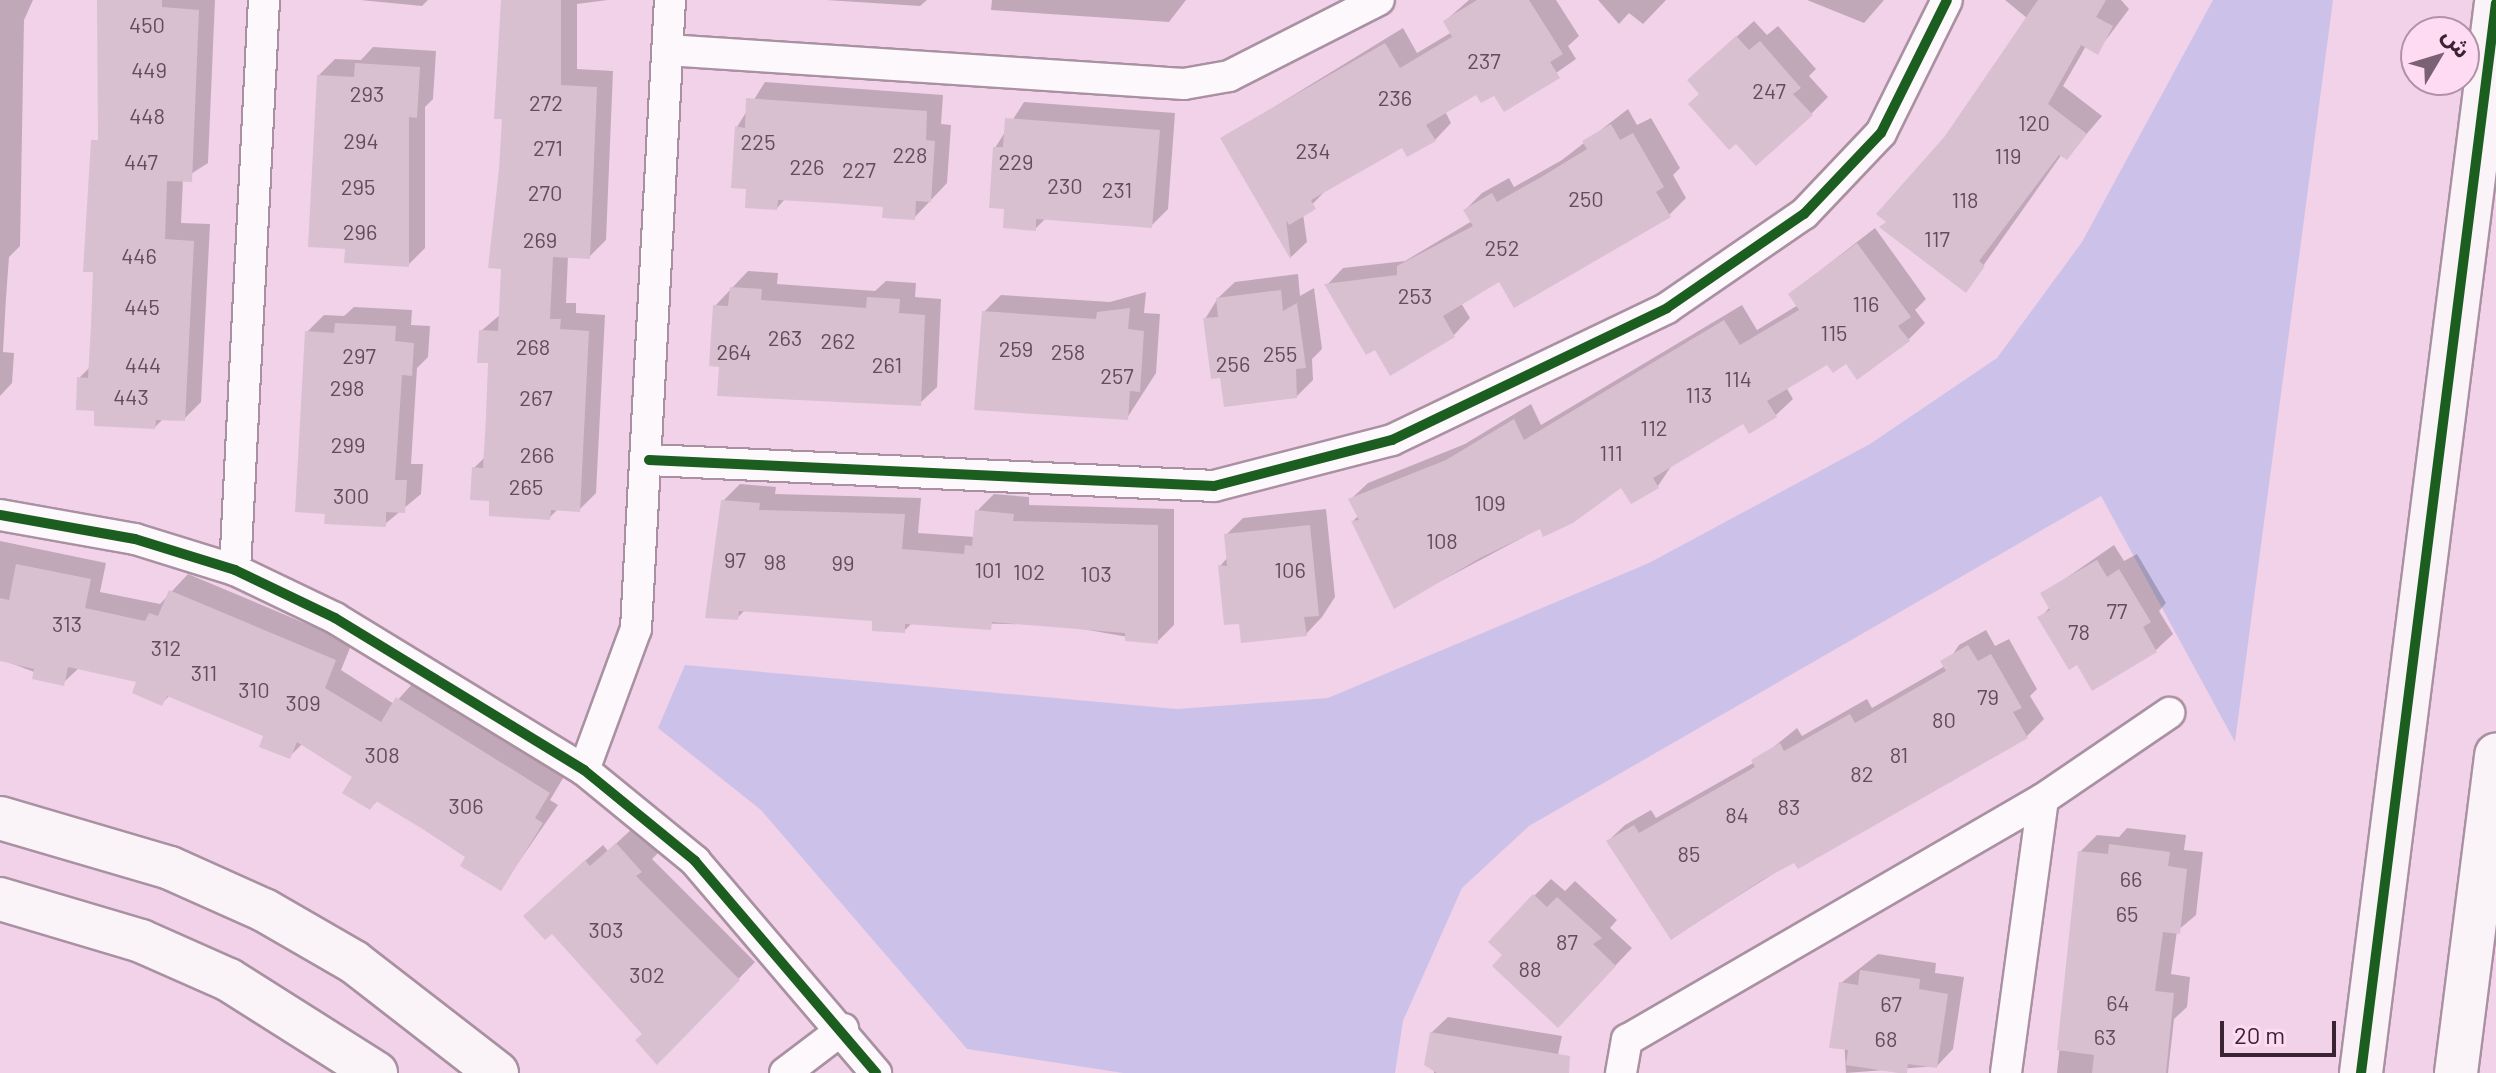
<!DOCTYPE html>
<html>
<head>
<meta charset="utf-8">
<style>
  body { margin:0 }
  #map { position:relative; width:2496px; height:1073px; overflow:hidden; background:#f2d2e8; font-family:Barlow,"Noto Sans Arabic",sans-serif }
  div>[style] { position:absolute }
  .green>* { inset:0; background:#ccc2e9 }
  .shadow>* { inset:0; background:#0003 }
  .building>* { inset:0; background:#d8c0d1 }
  .roads { filter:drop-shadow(2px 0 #a991a2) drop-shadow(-2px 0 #a991a2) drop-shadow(0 2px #a991a2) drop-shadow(0 -2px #a991a2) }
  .street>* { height:30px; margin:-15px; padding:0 15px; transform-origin:15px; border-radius:15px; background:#fdf8fc }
  .secondary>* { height:42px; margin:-21px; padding:0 21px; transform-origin:21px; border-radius:21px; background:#faf3f8 }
  .cycleway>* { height:10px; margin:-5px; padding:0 5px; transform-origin:5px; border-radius:5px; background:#1b5e20 }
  span { translate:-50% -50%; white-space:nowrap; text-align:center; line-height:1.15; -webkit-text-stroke:6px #fedaf3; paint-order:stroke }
  .number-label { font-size:22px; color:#634c5d }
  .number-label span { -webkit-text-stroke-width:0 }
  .north { position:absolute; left:2400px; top:16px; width:80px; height:80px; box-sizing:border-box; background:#fedaf3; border:2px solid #b091a7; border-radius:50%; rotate:52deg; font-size:22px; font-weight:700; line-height:32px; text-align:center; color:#3a2434 }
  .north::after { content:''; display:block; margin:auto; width:28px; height:36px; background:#7a6173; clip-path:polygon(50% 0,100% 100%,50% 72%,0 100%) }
  .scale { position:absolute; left:2220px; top:1021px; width:116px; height:36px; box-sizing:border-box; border:4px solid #3a2434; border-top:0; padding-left:10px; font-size:24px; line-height:28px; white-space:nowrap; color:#3a2434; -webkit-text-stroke:6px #fedaf3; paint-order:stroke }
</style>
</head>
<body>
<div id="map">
  <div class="green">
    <i style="clip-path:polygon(2213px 0,2333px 0,2235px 742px,2101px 496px,1529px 826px,1462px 888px,1403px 1021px,1395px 1073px,1123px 1073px,967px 1049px,761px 810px,658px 728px,685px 665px,1177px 709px,1328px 698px,1649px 563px,1870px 444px,1997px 358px,2082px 242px)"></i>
  </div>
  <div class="shadow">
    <i style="clip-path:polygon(0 0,33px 0,24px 20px,20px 246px,9px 257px,6px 298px,3px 352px,14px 353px,12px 383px,0 396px)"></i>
    <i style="clip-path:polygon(100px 0,215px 0,208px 163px,183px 179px,181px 223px,210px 224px,201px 402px,184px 419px,164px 418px,155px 427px,97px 409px,79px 378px,90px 367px,103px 91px)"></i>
    <i style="clip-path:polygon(360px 0,428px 0,422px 6px)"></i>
    <i style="clip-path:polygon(505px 0,608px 0,577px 4px,577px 69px,613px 71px,606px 240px,589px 257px,568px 256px,566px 303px,576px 303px,576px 313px,605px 315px,596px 493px,579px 510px,559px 508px,549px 518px,474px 468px,485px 457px,490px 361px,481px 331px,501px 314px)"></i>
    <i style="clip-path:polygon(826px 0,927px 0,920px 6px)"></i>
    <i style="clip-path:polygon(992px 0,1186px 0,1169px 22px,991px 10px)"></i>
    <i style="clip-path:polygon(1469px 0,1556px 0,1579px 36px,1568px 46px,1576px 59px,1505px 109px,1495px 93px,1477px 92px,1445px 111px,1451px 123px,1435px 140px,1402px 145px,1329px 187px,1303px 214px,1307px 242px,1291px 257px,1222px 139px,1403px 28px,1417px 53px,1452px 32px,1445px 21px)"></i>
    <i style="clip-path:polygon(1598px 0,1666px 0,1643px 24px,1629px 13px,1619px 24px)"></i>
    <i style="clip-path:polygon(1807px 0,1884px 0,1864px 23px)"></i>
    <i style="clip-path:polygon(2005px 0,2121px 0,2129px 9px,2097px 52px,2086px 46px,2063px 86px,2102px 116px,2067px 157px,2062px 154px,1966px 290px,1888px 221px,2027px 18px)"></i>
    <i style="clip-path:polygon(1754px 21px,1767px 35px,1778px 26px,1816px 69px,1809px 76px,1828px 97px,1811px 114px,1706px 64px)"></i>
    <i style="clip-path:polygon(373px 47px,436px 51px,433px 99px,425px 107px,425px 248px,408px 265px,347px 247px,318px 76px,335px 59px,361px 60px)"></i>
    <i style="clip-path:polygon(765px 82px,943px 95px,941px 124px,951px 125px,947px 183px,914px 218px,885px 205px,786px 198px,777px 208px,748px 187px,737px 127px)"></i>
    <i style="clip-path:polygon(1024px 102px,1175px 113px,1168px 209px,1151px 226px,1046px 218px,1035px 229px,1006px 207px,995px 148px)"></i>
    <i style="clip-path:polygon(1628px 109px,1637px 125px,1651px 118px,1680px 168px,1673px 175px,1686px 198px,1669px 215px,1500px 279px,1461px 303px,1470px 318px,1454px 335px,1375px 347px,1327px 285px,1343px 268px,1405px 261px,1472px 221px,1465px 210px,1482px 193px,1509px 178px,1514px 187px,1562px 160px)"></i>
    <i style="clip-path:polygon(1875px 228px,1926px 299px,1915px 310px,1925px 323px,1908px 340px,1828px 362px,1786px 387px,1793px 399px,1776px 415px,1744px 421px,1672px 465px,1658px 486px,1621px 485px,1394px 606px,1353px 521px,1359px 515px,1351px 499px,1368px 483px,1465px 444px,1531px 404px,1541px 425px,1742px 305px,1757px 330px,1798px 305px,1790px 294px)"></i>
    <i style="clip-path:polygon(748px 271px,778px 273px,777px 284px,875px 291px,886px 281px,916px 283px,915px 297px,941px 299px,937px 387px,920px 403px,721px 365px,715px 306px)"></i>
    <i style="clip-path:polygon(1298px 274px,1300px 296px,1314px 288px,1322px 349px,1312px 359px,1313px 380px,1296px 397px,1222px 376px,1205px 319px,1218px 298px,1235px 282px)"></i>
    <i style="clip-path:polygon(1146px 292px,1144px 313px,1160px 314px,1156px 373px,1127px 418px,984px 312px,1001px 295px,1110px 302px)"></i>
    <i style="clip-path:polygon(354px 307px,412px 310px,411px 325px,430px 326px,428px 357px,417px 368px,411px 464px,423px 464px,421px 494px,385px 524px,307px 332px,324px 315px,344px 316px)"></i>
    <i style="clip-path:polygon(740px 484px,776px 487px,775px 494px,921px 498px,918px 533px,975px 537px,977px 511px,994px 494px,1029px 497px,1029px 505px,1174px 509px,1174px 625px,1157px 642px,1059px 625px,913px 622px,904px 631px,874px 619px,746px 609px,737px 618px,723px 501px)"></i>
    <i style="clip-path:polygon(1326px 509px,1335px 597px,1322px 617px,1306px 634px,1241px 622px,1220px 566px,1228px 557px,1226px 535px,1243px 518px)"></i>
    <i style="clip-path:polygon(0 541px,106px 563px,100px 592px,160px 604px,188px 574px,352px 643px,341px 670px,394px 704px,414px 682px,565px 775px,550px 800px,558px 805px,500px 889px,468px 856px,378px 800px,370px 808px,355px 776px,303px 743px,289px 757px,266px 735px,170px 695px,162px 703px,139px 681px,79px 668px,63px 683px,0 659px)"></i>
    <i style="clip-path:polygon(2114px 545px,2124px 561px,2137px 554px,2166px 603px,2159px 611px,2173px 634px,2156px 650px,2078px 663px,2040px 618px,2050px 607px,2043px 594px)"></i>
    <i style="clip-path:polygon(1986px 630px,1995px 646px,2009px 639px,2037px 689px,2030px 696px,2044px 719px,2027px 736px,1798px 867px,1795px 860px,1672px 938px,1608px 841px,1625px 825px,1651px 810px,1656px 818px,1755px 762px,1797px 728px,1802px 736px,1867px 699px,1872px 708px,1945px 666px,1959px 645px)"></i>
    <i style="clip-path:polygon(634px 827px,658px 853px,652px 859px,755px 962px,657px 1062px,644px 1033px,542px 899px,603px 845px,608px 851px)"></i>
    <i style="clip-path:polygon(2127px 828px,2186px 835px,2184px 850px,2203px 852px,2196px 915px,2177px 931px,2171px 974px,2190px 977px,2187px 1007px,2174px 1019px,2168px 1073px,2057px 1073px,2080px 852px,2097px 835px,2119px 837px)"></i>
    <i style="clip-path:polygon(1551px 879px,1565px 891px,1575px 881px,1617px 920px,1610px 928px,1632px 948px,1574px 1009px,1534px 896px)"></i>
    <i style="clip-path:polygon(1878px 954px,1936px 963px,1935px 973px,1964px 977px,1953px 1049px,1937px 1066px,1846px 1073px,1841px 983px)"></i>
    <i style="clip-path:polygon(1448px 1017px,1562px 1036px,1554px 1073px,1434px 1073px,1431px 1033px)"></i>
  </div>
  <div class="building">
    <i style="clip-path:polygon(97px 0,162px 0,162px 7px,199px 10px,192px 182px,167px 181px,165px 239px,194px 241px,185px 421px,156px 420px,155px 429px,94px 426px,94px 411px,76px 410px,77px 377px,88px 378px,91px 325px,93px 272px,83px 272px,91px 140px,98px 140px)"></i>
    <i style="clip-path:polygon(501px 0,561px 0,561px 85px,597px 87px,590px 259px,553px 257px,550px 319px,561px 319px,560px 329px,589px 331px,580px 512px,551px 510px,550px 520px,489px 516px,489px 501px,470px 500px,472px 467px,483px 468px,486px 416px,488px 363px,477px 363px,479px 330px,498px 331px,501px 269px,488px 268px,499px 169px,502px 119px,494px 119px)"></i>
    <i style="clip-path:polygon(1477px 0,1529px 0,1563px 54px,1550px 62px,1560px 78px,1504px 112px,1494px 96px,1481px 103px,1476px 95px,1426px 125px,1436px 141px,1407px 157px,1402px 148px,1311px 200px,1316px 209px,1289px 225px,1286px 220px,1291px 260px,1220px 138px,1385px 43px,1400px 68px,1452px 37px,1443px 21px)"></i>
    <i style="clip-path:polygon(2038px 0,2106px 0,2096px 17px,2113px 26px,2098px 55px,2081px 45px,2048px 104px,2087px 134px,2067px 160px,2059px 155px,1979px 261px,1985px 266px,1966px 293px,1879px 227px,1886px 222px,1876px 214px,1945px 136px)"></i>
    <i style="clip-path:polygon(1736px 36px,1749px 50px,1760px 41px,1801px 88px,1793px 94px,1813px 115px,1756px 166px,1736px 144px,1729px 150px,1688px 104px,1699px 94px,1687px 80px)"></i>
    <i style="clip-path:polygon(355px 63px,420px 67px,417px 118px,409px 117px,409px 267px,344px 263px,345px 249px,308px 247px,317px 75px,354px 77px)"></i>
    <i style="clip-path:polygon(746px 98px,927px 111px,926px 140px,935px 141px,931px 202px,916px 201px,915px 220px,882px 218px,883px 207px,831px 203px,778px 200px,777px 210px,745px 208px,746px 189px,731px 188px,735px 126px,745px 128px)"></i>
    <i style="clip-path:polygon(1005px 118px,1160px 130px,1152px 228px,1036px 219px,1036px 231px,1003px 228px,1004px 209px,989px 208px,993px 147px,1003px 147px)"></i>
    <i style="clip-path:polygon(1611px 124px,1620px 140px,1633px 133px,1664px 187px,1656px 192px,1671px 217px,1514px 308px,1499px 282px,1443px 316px,1455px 337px,1390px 376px,1375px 350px,1366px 355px,1324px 284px,1397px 275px,1397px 266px,1473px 226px,1463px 210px,1492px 193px,1497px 202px,1543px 176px,1587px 149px,1582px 141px)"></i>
    <i style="clip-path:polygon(1857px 243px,1911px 317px,1898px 326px,1910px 341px,1857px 380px,1846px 364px,1833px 373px,1827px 365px,1767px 401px,1777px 417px,1749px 434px,1743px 424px,1653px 478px,1659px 488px,1631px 504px,1621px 488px,1573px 523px,1543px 537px,1540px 529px,1480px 558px,1394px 609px,1351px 521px,1359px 520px,1348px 499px,1446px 460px,1514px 419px,1524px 440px,1724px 320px,1740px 345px,1799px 310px,1788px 294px)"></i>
    <i style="clip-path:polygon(730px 287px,762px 289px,761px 300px,866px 308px,867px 297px,900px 299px,899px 313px,925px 315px,921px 406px,717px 396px,719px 367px,709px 366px,713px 305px,728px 306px)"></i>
    <i style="clip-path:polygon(1281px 290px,1283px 311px,1297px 303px,1306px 368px,1296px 369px,1297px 398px,1224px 407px,1220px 378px,1211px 379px,1203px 318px,1218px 317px,1216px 298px)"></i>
    <i style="clip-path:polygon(1130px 308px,1128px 329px,1144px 331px,1140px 392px,1130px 391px,1128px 420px,974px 410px,982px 311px,1096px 319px,1097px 312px)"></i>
    <i style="clip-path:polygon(335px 323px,396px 326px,395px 341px,414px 343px,412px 376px,402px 375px,395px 480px,407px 480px,405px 513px,386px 512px,386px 527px,324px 524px,325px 514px,295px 512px,305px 331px,334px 333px)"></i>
    <i style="clip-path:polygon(721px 500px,760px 503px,759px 510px,905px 514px,902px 549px,964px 554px,965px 545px,972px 546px,975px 510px,1014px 514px,1013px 521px,1158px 525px,1158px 644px,1125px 641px,1125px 633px,992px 622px,991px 630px,905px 624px,905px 633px,872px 631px,872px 621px,739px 611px,738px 620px,705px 618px)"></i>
    <i style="clip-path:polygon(1310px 525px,1319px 616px,1304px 617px,1307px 636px,1241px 643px,1239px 624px,1224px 625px,1218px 565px,1227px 566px,1224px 534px)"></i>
    <i style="clip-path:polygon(2097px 560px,2107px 577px,2119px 569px,2151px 622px,2143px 627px,2157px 652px,2092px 691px,2077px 665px,2069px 670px,2037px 617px,2050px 610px,2040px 593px)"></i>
    <i style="clip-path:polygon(16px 564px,91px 579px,85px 608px,145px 621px,149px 613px,158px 616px,169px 590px,336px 660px,325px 688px,381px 722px,396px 697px,428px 717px,550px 793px,535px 818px,543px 823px,501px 891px,460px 866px,465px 857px,421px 828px,376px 801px,370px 810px,342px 793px,352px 777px,297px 742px,290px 759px,259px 747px,263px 736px,167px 696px,162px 706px,132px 693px,136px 682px,68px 667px,64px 686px,32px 679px,34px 669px,0 661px,0 598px,9px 600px)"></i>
    <i style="clip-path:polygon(1968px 645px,1978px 661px,1991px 654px,2022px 708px,2013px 712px,2028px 738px,1798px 869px,1794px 863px,1762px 880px,1671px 940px,1606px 841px,1634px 825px,1639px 833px,1755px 767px,1751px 760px,1780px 743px,1784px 751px,1850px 714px,1855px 723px,1946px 671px,1940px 661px)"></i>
    <i style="clip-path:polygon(616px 843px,642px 872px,636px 876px,740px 980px,657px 1065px,635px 1040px,642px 1034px,552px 934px,545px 940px,523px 916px,585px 860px,590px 866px)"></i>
    <i style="clip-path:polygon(2109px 844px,2170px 852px,2168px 866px,2187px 869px,2180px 934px,2163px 932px,2155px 991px,2174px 993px,2166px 1073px,2092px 1073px,2094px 1055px,2057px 1050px,2078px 851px,2108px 854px)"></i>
    <i style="clip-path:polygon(1533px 894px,1547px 907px,1557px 897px,1602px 938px,1593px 944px,1616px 966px,1558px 1028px,1492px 966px,1502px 955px,1488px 942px)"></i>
    <i style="clip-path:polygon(1860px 970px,1920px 979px,1919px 989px,1948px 994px,1937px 1068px,1908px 1064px,1907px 1073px,1898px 1073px,1846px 1065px,1848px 1050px,1829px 1048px,1839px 982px,1858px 985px)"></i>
    <i style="clip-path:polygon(1430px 1032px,1570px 1056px,1569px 1073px,1437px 1073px,1424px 1065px)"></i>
  </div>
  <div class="roads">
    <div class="street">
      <i style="left:667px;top:50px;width:518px;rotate:3.76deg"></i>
      <i style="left:1184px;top:84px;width:46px;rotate:-10.1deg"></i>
      <i style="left:1229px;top:76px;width:168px;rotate:-26.9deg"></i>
      <i style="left:649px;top:460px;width:566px;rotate:2.63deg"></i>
      <i style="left:1214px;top:486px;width:184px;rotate:-14.5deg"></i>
      <i style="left:1392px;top:440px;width:305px;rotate:-25.6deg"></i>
      <i style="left:1667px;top:308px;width:166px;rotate:-34.5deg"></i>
      <i style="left:1804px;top:214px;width:112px;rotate:-46.5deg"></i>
      <i style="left:1881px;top:133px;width:148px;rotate:-63.6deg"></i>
      <i style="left:0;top:515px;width:137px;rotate:10.1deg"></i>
      <i style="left:135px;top:539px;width:105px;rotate:17.2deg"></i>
      <i style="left:235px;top:570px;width:111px;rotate:25.6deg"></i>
      <i style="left:335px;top:618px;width:292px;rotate:31.4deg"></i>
      <i style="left:584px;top:770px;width:144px;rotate:39.3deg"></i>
      <i style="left:695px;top:861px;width:279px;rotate:49.5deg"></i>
      <i style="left:235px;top:570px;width:571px;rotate:-87.09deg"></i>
      <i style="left:584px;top:770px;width:150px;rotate:-69.8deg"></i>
      <i style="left:636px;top:629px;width:630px;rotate:-86.91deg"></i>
      <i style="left:2043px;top:799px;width:153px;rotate:-34.3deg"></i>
      <i style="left:785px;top:1073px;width:73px;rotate:-37.2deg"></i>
      <i style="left:1621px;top:1073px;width:34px;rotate:-80deg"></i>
      <i style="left:1627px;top:1040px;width:481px;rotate:-30.1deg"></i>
      <i style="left:2043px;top:799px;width:276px;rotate:97.7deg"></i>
    </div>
    <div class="secondary">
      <i style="left:0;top:818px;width:177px;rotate:16.4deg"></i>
      <i style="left:170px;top:868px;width:103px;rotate:24.1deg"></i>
      <i style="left:264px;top:910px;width:104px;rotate:30deg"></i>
      <i style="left:354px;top:962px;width:181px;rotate:37.8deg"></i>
      <i style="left:0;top:899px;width:147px;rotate:16.6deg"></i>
      <i style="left:141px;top:941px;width:96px;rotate:23.9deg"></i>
      <i style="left:229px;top:980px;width:174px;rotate:32.3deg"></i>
      <i style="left:2361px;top:1073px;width:1078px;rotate:-82.81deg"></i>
      <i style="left:2456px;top:1073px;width:321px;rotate:-82.8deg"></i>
    </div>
  </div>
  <div class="cycleway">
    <i style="left:649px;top:460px;width:566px;rotate:2.63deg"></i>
    <i style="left:1214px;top:486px;width:184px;rotate:-14.5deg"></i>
    <i style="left:1392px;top:440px;width:305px;rotate:-25.6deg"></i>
    <i style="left:1667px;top:308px;width:166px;rotate:-34.5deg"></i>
    <i style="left:1804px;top:214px;width:112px;rotate:-46.5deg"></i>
    <i style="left:1881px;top:133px;width:148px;rotate:-63.6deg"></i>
    <i style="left:0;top:515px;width:137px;rotate:10.1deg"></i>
    <i style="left:135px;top:539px;width:105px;rotate:17.2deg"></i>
    <i style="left:235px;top:570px;width:111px;rotate:25.6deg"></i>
    <i style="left:335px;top:618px;width:292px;rotate:31.4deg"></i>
    <i style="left:584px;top:770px;width:144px;rotate:39.3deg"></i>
    <i style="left:695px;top:861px;width:279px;rotate:49.5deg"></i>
    <i style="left:2361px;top:1073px;width:1078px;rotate:-82.81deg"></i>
  </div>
  <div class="number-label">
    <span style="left:147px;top:25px">450</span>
    <span style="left:1484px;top:61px">237</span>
    <span style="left:149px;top:70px">449</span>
    <span style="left:1769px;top:91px">247</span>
    <span style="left:367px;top:94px">293</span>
    <span style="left:1395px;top:98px">236</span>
    <span style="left:546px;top:103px">272</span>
    <span style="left:147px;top:116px">448</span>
    <span style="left:2034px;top:123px">120</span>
    <span style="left:361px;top:141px">294</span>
    <span style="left:758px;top:142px">225</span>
    <span style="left:548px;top:148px">271</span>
    <span style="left:1313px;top:151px">234</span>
    <span style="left:910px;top:155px">228</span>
    <span style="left:2008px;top:156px">119</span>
    <span style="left:141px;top:162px">447</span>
    <span style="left:1016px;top:162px">229</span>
    <span style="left:807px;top:167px">226</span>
    <span style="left:859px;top:170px">227</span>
    <span style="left:1065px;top:186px">230</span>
    <span style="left:358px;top:187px">295</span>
    <span style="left:1117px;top:190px">231</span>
    <span style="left:545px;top:193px">270</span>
    <span style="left:1586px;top:199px">250</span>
    <span style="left:1965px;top:200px">118</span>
    <span style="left:360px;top:232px">296</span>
    <span style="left:1937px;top:239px">117</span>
    <span style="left:540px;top:240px">269</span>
    <span style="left:1502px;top:248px">252</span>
    <span style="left:139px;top:256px">446</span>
    <span style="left:1415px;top:296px">253</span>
    <span style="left:1866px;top:304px">116</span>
    <span style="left:142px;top:307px">445</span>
    <span style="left:1834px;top:333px">115</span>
    <span style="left:785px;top:338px">263</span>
    <span style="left:838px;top:341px">262</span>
    <span style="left:533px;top:347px">268</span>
    <span style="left:1016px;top:349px">259</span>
    <span style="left:734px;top:352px">264</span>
    <span style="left:1068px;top:352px">258</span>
    <span style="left:1280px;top:354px">255</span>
    <span style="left:359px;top:356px">297</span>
    <span style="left:1233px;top:364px">256</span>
    <span style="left:143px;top:365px">444</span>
    <span style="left:887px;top:365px">261</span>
    <span style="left:1117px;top:376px">257</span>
    <span style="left:1738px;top:379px">114</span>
    <span style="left:347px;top:388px">298</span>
    <span style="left:1699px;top:395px">113</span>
    <span style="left:131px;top:397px">443</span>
    <span style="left:536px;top:398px">267</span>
    <span style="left:1654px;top:428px">112</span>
    <span style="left:348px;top:445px">299</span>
    <span style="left:1611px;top:453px">111</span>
    <span style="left:537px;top:455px">266</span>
    <span style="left:526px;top:487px">265</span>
    <span style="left:351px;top:496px">300</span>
    <span style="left:1490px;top:503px">109</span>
    <span style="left:1442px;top:541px">108</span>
    <span style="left:735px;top:560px">97</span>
    <span style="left:775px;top:562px">98</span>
    <span style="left:843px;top:563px">99</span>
    <span style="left:988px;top:570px">101</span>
    <span style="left:1290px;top:570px">106</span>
    <span style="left:1029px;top:572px">102</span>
    <span style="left:1096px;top:574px">103</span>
    <span style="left:2117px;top:611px">77</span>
    <span style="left:67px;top:624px">313</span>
    <span style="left:2079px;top:632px">78</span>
    <span style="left:166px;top:648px">312</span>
    <span style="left:204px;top:673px">311</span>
    <span style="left:254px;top:690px">310</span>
    <span style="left:1988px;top:697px">79</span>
    <span style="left:303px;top:703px">309</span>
    <span style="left:1944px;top:720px">80</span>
    <span style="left:382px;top:755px">308</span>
    <span style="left:1899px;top:755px">81</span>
    <span style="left:1862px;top:774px">82</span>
    <span style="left:466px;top:806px">306</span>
    <span style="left:1789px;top:807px">83</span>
    <span style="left:1737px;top:815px">84</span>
    <span style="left:1689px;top:854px">85</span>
    <span style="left:2131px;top:879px">66</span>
    <span style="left:2127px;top:914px">65</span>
    <span style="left:606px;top:930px">303</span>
    <span style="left:1567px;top:942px">87</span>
    <span style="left:1530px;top:969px">88</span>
    <span style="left:647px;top:975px">302</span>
    <span style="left:2118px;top:1003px">64</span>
    <span style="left:1891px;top:1004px">67</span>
    <span style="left:2105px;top:1037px">63</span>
    <span style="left:1886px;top:1039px">68</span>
  </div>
  <div class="north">ش</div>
  <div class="scale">20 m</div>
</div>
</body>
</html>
